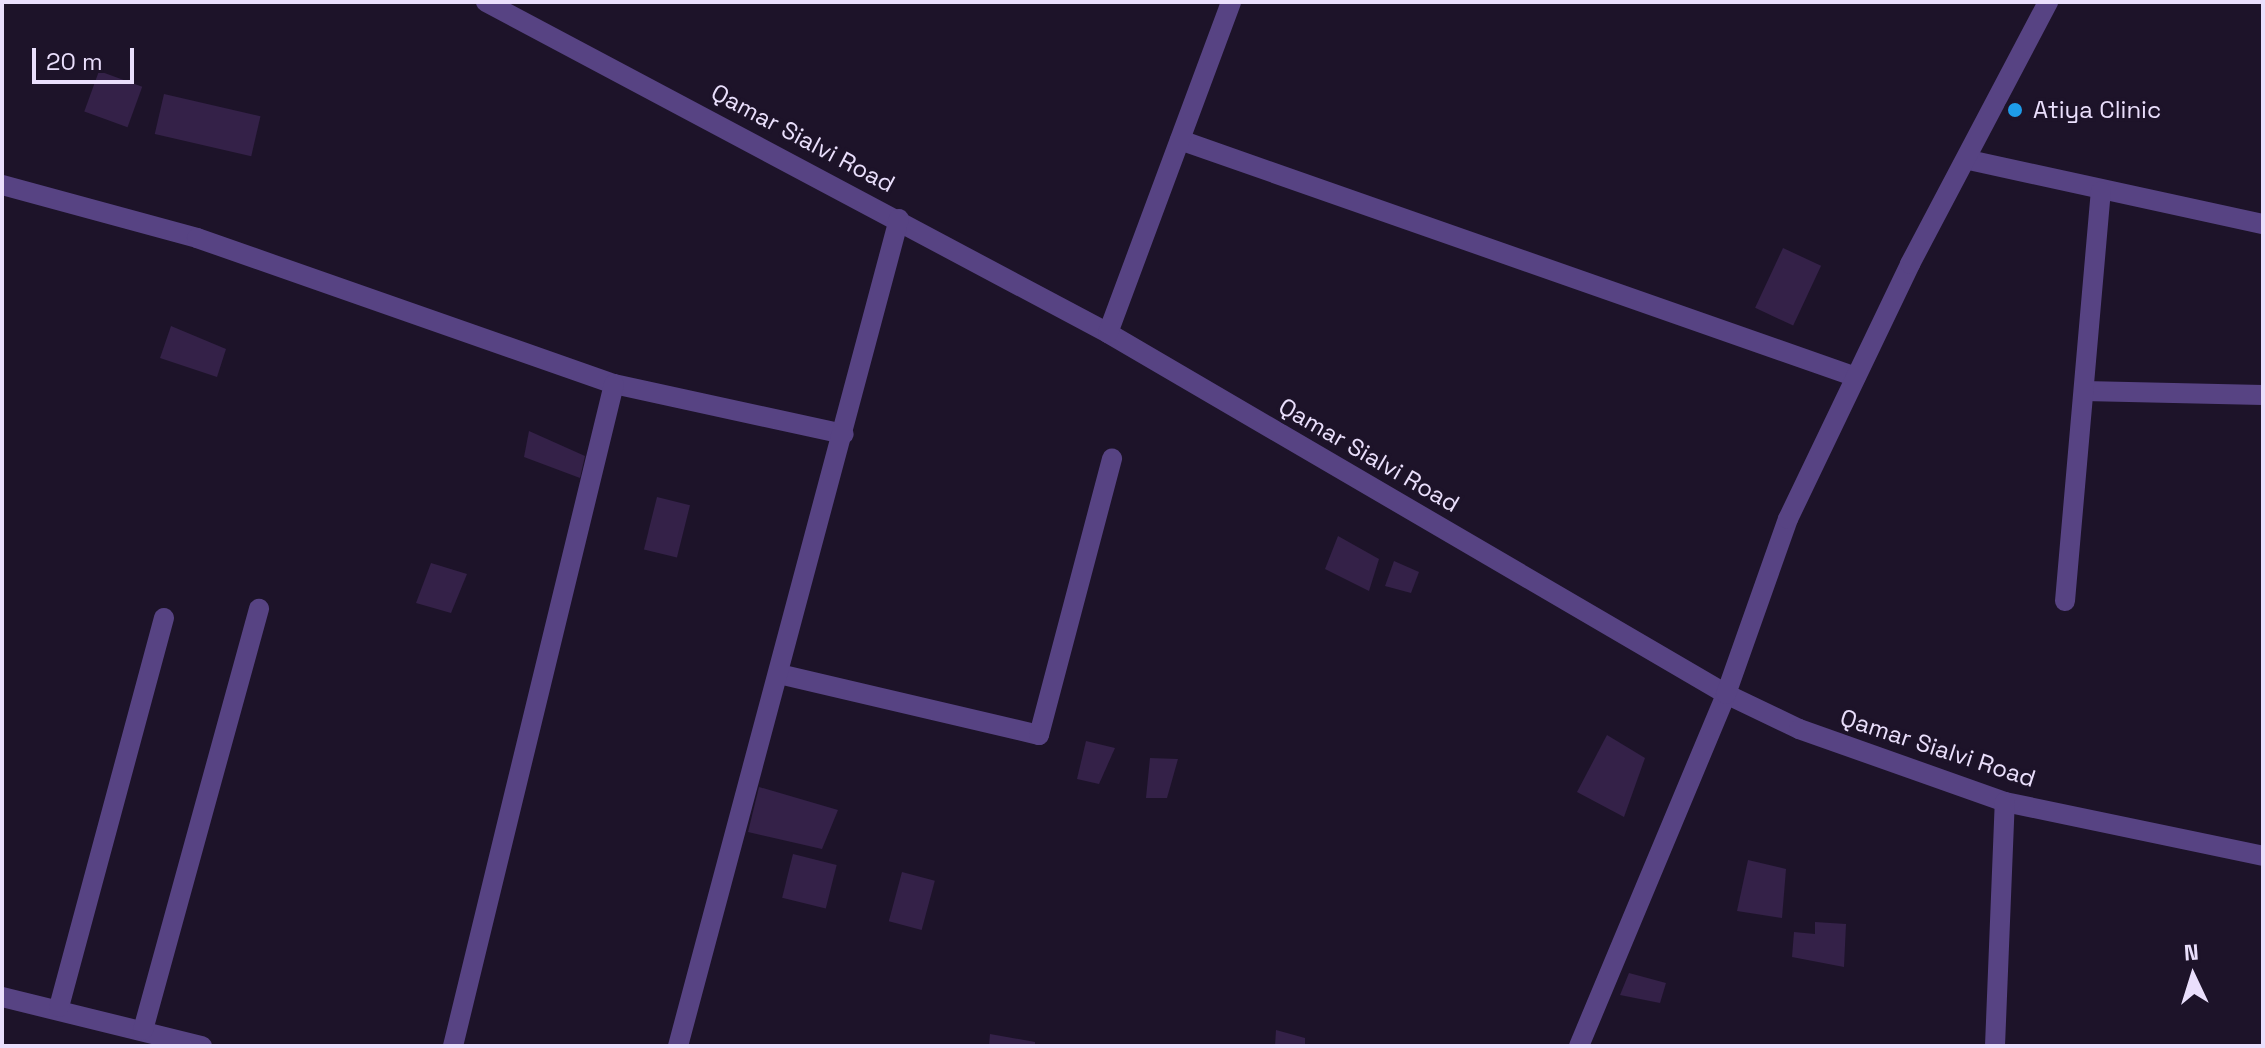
<!DOCTYPE html>
<html>
<head>
<meta charset="utf-8">
<style>
  body { margin:0 }
  #map { position:relative; width:2265px; height:1048px; overflow:hidden; background:#1d1329; font-family:"Space Grotesk",sans-serif }
  div>[style] { position:absolute }
  .building>* { inset:0; background:#342148; transform-origin:0 0 }
  .minor>* { height:20px; margin:-10px; padding:0 10px; transform-origin:10px; border-radius:10px; background:#574383 }
  .dots>* { width:22px; height:22px; translate:-50% -50%; box-sizing:border-box; border:4px solid #1d1329; border-radius:50% }
  span { translate:-50% -50%; white-space:nowrap; text-align:center; line-height:1.15; -webkit-text-stroke:7px #1d1329; paint-order:stroke }
  .poi-label { font-size:24px; color:#eadffc }
  .left { translate:0 -50%; text-align:left }
  .street-label { font-size:24px; color:#eadffc }
  .frame { position:absolute; inset:0; border:4px solid #eadffc; pointer-events:none }
  .north { position:absolute; left:2153px; top:936px; width:80px; height:80px; -webkit-text-stroke:6px #1d1329; paint-order:stroke; rotate:356deg; font-size:22px; font-weight:700; line-height:32px; text-align:center; color:#eadffc }
  .north::after { content:''; display:block; margin:auto; width:28px; height:36px; background:#eadffc; clip-path:polygon(50% 0,100% 100%,50% 72%,0 100%) }
  .scale { position:absolute; left:32px; top:48px; width:102px; height:36px; box-sizing:border-box; border:4px solid #eadffc; border-top:0; padding-left:10px; font-size:24px; line-height:28px; white-space:nowrap; color:#eadffc; -webkit-text-stroke:6px #1d1329; paint-order:stroke }
</style>
</head>
<body>
<div id="map">
  <div class="building">
    <i style="left:99px;top:71px;width:46px;height:43px;rotate:20deg"></i>
    <i style="left:164px;top:94px;width:99px;height:41px;rotate:13deg"></i>
    <i style="left:1783px;top:248px;width:42px;height:66px;rotate:25deg"></i>
    <i style="clip-path:polygon(171px 326px,226px 349px,217px 377px,160px 358px)"></i>
    <i style="clip-path:polygon(529px 431px,585px 456px,580px 478px,524px 457px)"></i>
    <i style="left:657px;top:497px;width:34px;height:54px;rotate:14deg"></i>
    <i style="clip-path:polygon(1338px 536px,1379px 559px,1369px 591px,1325px 569px)"></i>
    <i style="clip-path:polygon(1394px 561px,1419px 572px,1411px 593px,1385px 586px)"></i>
    <i style="clip-path:polygon(431px 563px,467px 574px,451px 613px,416px 603px)"></i>
    <i style="clip-path:polygon(1607px 735px,1645px 758px,1624px 817px,1577px 792px)"></i>
    <i style="clip-path:polygon(1086px 741px,1115px 748px,1099px 784px,1077px 779px)"></i>
    <i style="clip-path:polygon(1150px 758px,1178px 759px,1167px 798px,1146px 798px)"></i>
    <i style="clip-path:polygon(759px 787px,838px 810px,822px 849px,748px 832px)"></i>
    <i style="left:793px;top:854px;width:45px;height:45px;rotate:14deg"></i>
    <i style="clip-path:polygon(1748px 860px,1786px 869px,1782px 918px,1737px 911px)"></i>
    <i style="left:902px;top:872px;width:34px;height:51px;rotate:15deg"></i>
    <i style="clip-path:polygon(1815px 922px,1846px 924px,1844px 967px,1792px 957px,1794px 932px,1815px 934px)"></i>
    <i style="clip-path:polygon(1629px 973px,1666px 983px,1660px 1003px,1620px 995px)"></i>
    <i style="clip-path:polygon(1276px 1030px,1305px 1038px,1305px 1046px,1275px 1046px)"></i>
    <i style="clip-path:polygon(990px 1034px,1035px 1042px,1035px 1046px,989px 1046px)"></i>
  </div>
  <div class="minor">
    <i style="left:486px;top:2px;width:705px;rotate:28.02deg"></i>
    <i style="left:1108px;top:333px;width:716px;rotate:30.29deg"></i>
    <i style="left:1726px;top:694px;width:81px;rotate:25.6deg"></i>
    <i style="left:1799px;top:729px;width:219px;rotate:19.5deg"></i>
    <i style="left:2005px;top:802px;width:264px;rotate:11.8deg"></i>
    <i style="left:1180px;top:140px;width:716px;rotate:19.32deg"></i>
    <i style="left:1969px;top:160px;width:301px;rotate:12.3deg"></i>
    <i style="left:2px;top:185px;width:202px;rotate:15.2deg"></i>
    <i style="left:197px;top:238px;width:442px;rotate:19.3deg"></i>
    <i style="left:614px;top:384px;width:235px;rotate:12.3deg"></i>
    <i style="left:1108px;top:333px;width:353px;rotate:-69.6deg"></i>
    <i style="left:2084px;top:391px;width:179px;rotate:1.3deg"></i>
    <i style="left:2065px;top:601px;width:411px;rotate:-85deg"></i>
    <i style="left:779px;top:674px;width:267px;rotate:13.2deg"></i>
    <i style="left:1039px;top:735px;width:286px;rotate:-75.2deg"></i>
    <i style="left:2px;top:997px;width:206px;rotate:13.8deg"></i>
    <i style="left:59px;top:1007px;width:403px;rotate:-74.9deg"></i>
    <i style="left:143px;top:1030px;width:437px;rotate:-74.6deg"></i>
    <i style="left:453px;top:1046px;width:681px;rotate:-76.33deg"></i>
    <i style="left:678px;top:1046px;width:856px;rotate:-75.04deg"></i>
    <i style="left:1579px;top:1046px;width:381px;rotate:-67.3deg"></i>
    <i style="left:1726px;top:694px;width:186px;rotate:-70.5deg"></i>
    <i style="left:1788px;top:519px;width:283px;rotate:-64.4deg"></i>
    <i style="left:1910px;top:264px;width:296px;rotate:-62.2deg"></i>
    <i style="left:1995px;top:1046px;width:244px;rotate:-87.7deg"></i>
  </div>
  <div class="dots">
    <i style="left:2015px;top:110px;background:#1e9ce9"></i>
  </div>
  <div class="poi-label">
    <span class="left" style="left:2033px;top:110px">Atiya Clinic</span>
  </div>
  <div class="street-label">
    <span style="left:803px;top:138px;rotate:28deg">Qamar Sialvi Road</span>
    <span style="left:1369px;top:455px;rotate:30deg">Qamar Sialvi Road</span>
    <span style="left:1938px;top:748px;rotate:18deg">Qamar Sialvi Road</span>
  </div>
  <div class="frame"></div>
  <div class="north">N</div>
  <div class="scale">20 m</div>
</div>
</body>
</html>
